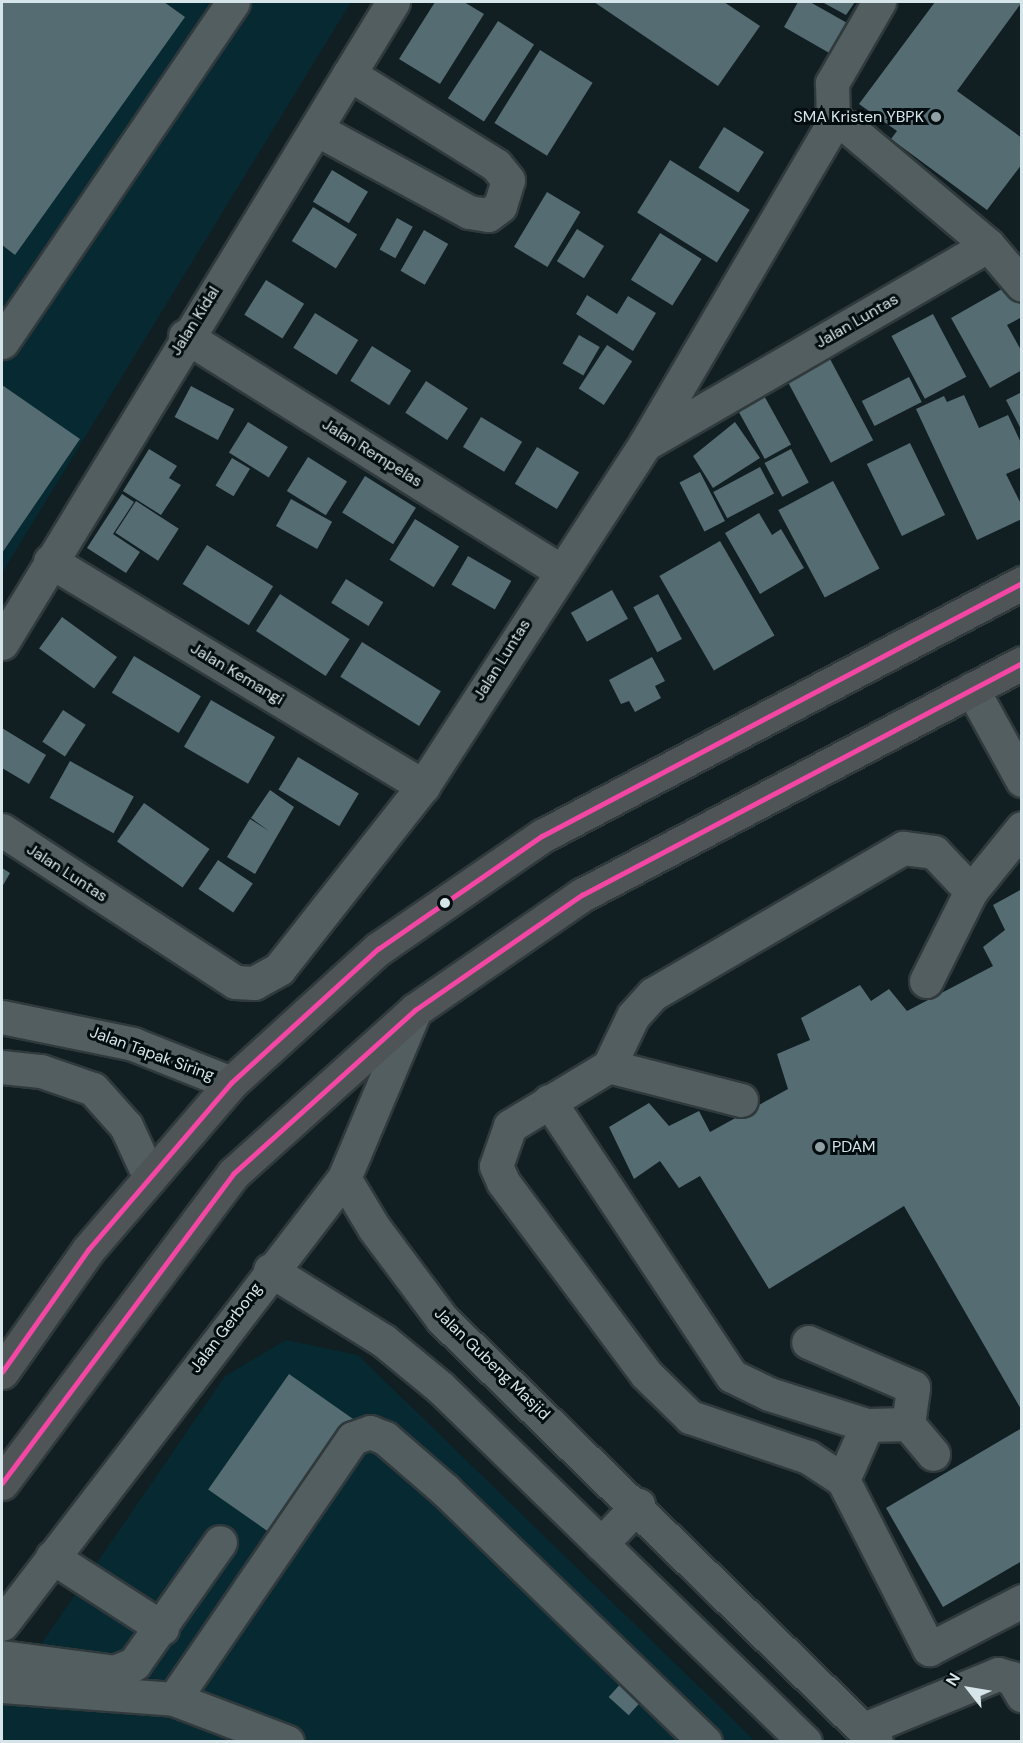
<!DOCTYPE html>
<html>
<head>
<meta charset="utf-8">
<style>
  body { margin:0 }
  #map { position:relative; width:1023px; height:1743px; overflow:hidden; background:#111f23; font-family:"DM Sans",sans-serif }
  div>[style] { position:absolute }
  .built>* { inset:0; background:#072931 }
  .building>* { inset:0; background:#556c72; transform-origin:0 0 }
  .roads { filter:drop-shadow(2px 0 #303a3d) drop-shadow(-2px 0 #303a3d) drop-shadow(0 2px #303a3d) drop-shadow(0 -2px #303a3d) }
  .minor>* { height:33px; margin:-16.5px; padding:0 16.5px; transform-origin:16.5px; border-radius:16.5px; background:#535e60 }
  .major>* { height:33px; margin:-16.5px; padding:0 16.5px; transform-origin:16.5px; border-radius:16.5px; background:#4f5556 }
  .bus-1>* { height:4.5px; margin:-2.25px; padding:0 2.25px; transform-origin:2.25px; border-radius:2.25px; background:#f346a5 }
  .dots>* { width:16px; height:16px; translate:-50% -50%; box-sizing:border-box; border:3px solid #030c0e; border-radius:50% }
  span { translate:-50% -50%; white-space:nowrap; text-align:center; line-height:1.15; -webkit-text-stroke:6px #030c0e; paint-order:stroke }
  .poi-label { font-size:16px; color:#d6e5e9 }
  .right { translate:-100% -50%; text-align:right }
  .left { translate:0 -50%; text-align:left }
  .street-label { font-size:16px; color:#d6e5e9 }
  .frame { position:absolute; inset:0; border:3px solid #d6e5e9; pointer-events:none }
  .north { position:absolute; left:939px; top:1659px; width:60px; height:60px; -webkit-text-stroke:4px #030c0e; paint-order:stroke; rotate:301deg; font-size:16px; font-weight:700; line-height:24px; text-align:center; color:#d6e5e9 }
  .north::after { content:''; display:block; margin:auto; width:21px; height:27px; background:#d6e5e9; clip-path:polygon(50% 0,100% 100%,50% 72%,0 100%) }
</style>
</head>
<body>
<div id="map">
  <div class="built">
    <i style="clip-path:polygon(2px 2px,351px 2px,2px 573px)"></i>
    <i style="clip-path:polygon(286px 1340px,358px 1355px,755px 1741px,2px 1742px,2px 1701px,225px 1376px)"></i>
  </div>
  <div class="building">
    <i style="clip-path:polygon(2px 2px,164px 2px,185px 17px,15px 255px,2px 245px)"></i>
    <i style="clip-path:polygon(435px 2px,464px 2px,484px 14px,440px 84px,399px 59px)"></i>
    <i style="clip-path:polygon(594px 2px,724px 2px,760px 26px,718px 86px)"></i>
    <i style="clip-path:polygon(798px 2px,810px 2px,849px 24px,831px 54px,784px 27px)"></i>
    <i style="clip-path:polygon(822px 2px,855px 2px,846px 15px)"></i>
    <i style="clip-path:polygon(935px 2px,1022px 2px,957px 91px,1022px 138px,1022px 164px,987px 210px,891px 139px,897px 131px,859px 104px)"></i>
    <i style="left:498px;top:21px;width:43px;height:92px;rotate:33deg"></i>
    <i style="left:540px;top:50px;width:62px;height:86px;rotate:32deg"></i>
    <i style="left:724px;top:127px;width:47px;height:48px;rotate:32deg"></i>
    <i style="left:670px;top:160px;width:94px;height:62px;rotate:32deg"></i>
    <i style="left:332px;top:170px;width:42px;height:37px;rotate:31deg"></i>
    <i style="left:547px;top:192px;width:39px;height:64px;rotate:31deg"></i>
    <i style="left:313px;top:207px;width:52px;height:40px;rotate:32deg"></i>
    <i style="left:397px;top:218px;width:18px;height:36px;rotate:29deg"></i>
    <i style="left:577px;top:229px;width:32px;height:38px;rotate:32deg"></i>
    <i style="left:424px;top:230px;width:28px;height:47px;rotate:30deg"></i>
    <i style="left:660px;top:233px;width:49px;height:55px;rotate:32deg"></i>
    <i style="left:266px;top:280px;width:45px;height:41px;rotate:32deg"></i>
    <i style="clip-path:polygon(1016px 281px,1022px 317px,1007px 325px,1022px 352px,1022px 370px,990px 388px,951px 318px)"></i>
    <i style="clip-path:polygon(587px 295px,617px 314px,628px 296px,656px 313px,633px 351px,576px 314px)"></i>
    <i style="left:315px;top:313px;width:51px;height:41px;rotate:32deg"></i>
    <i style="left:933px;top:314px;width:71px;height:47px;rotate:62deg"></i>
    <i style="left:579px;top:335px;width:24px;height:33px;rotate:30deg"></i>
    <i style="left:607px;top:345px;width:30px;height:52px;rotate:33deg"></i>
    <i style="left:372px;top:346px;width:46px;height:41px;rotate:32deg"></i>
    <i style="left:830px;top:359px;width:92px;height:48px;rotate:62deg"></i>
    <i style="left:909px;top:377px;width:28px;height:53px;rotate:63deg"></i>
    <i style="left:426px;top:381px;width:50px;height:38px;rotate:33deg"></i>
    <i style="clip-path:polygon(2px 385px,80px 439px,2px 553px)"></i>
    <i style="left:191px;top:386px;width:49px;height:35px;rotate:28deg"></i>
    <i style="left:762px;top:392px;width:60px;height:30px;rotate:61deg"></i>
    <i style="clip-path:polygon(1022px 392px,1022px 431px,1006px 400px)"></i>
    <i style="clip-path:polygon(964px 395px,979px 428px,1008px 415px,1022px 445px,1022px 467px,1006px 474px,1022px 506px,1022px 519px,977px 540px,916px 409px,944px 396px,947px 402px)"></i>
    <i style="left:481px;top:417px;width:48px;height:35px;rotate:31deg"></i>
    <i style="left:248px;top:422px;width:47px;height:36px;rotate:32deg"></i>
    <i style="clip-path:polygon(735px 422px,760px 458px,713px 488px,693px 456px)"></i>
    <i style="left:910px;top:443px;width:80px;height:48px;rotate:64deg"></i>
    <i style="left:537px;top:447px;width:49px;height:43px;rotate:31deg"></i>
    <i style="clip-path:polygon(149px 449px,177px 466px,169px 478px,181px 485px,161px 515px,123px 491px)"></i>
    <i style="left:791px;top:449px;width:38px;height:30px;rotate:62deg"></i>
    <i style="left:308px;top:457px;width:46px;height:40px;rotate:32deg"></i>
    <i style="left:232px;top:458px;width:21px;height:32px;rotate:31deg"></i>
    <i style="left:760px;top:467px;width:30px;height:53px;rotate:62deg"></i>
    <i style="left:700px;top:472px;width:55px;height:23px;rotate:63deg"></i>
    <i style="left:365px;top:476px;width:60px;height:43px;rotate:32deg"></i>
    <i style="left:833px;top:481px;width:99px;height:62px;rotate:62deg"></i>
    <i style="clip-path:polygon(122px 494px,134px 502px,113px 534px,140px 552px,126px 573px,87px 548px)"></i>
    <i style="left:291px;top:499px;width:47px;height:31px;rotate:29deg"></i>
    <i style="left:136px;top:501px;width:51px;height:38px;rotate:33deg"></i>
    <i style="clip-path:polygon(759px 513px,772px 535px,781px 529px,804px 568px,760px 594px,725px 533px)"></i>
    <i style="left:415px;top:519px;width:52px;height:48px;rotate:32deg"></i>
    <i style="left:720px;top:541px;width:109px;height:70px;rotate:60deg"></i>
    <i style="left:207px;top:545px;width:78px;height:46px;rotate:32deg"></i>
    <i style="left:468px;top:556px;width:50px;height:33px;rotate:30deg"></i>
    <i style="left:346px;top:579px;width:44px;height:28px;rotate:32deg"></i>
    <i style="left:612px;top:590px;width:33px;height:47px;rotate:61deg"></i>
    <i style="left:280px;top:594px;width:83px;height:44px;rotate:33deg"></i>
    <i style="left:658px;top:594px;width:51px;height:28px;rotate:62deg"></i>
    <i style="left:62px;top:617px;width:68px;height:39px;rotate:36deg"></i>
    <i style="left:362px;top:642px;width:93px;height:41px;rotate:32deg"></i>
    <i style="left:134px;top:656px;width:78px;height:43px;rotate:31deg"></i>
    <i style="clip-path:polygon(652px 657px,665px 681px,655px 686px,661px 698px,635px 712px,629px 701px,621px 704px,609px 680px)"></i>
    <i style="left:211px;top:700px;width:74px;height:54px;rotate:30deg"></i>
    <i style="left:63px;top:710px;width:27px;height:38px;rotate:33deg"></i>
    <i style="clip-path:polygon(2px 728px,46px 755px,29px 784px,2px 768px)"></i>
    <i style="left:298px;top:757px;width:71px;height:38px;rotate:31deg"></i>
    <i style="left:70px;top:761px;width:73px;height:42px;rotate:29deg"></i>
    <i style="clip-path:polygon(270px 790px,294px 807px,255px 874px,227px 857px,250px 819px,269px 831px,251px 818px)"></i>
    <i style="left:144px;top:803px;width:80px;height:47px;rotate:35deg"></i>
    <i style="left:218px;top:860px;width:42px;height:35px;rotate:34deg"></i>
    <i style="clip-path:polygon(2px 868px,10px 873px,2px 887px)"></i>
    <i style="clip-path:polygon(1022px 889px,1022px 1411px,904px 1206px,769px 1289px,700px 1176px,679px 1188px,660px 1161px,634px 1179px,609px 1127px,649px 1103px,669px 1126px,699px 1111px,710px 1132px,788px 1089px,777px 1054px,810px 1040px,801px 1018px,860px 985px,871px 1001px,889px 989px,907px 1011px,993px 966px,983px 947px,1005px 930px,993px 905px)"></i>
    <i style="left:289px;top:1374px;width:80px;height:141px;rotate:35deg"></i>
    <i style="clip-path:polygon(1022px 1428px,1022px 1561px,943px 1607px,886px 1508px)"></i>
    <i style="left:624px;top:1680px;width:27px;height:23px;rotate:42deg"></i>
  </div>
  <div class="roads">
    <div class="minor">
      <i style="left:833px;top:123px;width:17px;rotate:17deg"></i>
      <i style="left:849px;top:128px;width:182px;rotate:40.1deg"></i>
      <i style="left:988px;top:245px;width:52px;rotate:49.6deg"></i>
      <i style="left:316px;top:129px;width:174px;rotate:28.5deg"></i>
      <i style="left:469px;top:212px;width:19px;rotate:9deg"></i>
      <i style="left:488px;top:215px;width:15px;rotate:-37deg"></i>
      <i style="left:500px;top:206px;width:27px;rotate:-73deg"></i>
      <i style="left:508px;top:180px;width:19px;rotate:-129deg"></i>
      <i style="left:496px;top:165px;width:173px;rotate:-148.2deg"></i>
      <i style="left:185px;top:336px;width:441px;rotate:32deg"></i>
      <i style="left:2px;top:342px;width:411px;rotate:-55.8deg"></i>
      <i style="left:647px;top:443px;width:394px;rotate:-30.1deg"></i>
      <i style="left:50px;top:561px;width:436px;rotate:31.1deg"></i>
      <i style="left:2px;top:643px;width:751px;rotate:-58.62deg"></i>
      <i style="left:972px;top:689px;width:104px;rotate:61.2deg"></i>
      <i style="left:2px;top:830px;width:278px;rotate:33.1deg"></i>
      <i style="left:235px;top:982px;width:19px;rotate:3deg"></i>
      <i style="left:254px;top:983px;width:29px;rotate:-29deg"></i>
      <i style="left:279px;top:969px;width:233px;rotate:-51.8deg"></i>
      <i style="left:423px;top:786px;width:408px;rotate:-57deg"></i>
      <i style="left:645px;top:444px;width:372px;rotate:-59.6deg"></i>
      <i style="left:833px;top:123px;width:40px;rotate:-91.4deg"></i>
      <i style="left:832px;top:83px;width:94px;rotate:-59.9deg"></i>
      <i style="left:926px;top:981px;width:101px;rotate:-63.4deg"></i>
      <i style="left:971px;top:891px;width:81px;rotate:-51deg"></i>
      <i style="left:2px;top:1017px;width:134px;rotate:11.6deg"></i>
      <i style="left:133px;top:1044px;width:105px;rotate:21.7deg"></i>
      <i style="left:609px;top:1066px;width:116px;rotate:148.8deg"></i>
      <i style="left:510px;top:1126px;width:42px;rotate:109.3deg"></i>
      <i style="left:496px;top:1166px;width:17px;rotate:66deg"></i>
      <i style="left:503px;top:1182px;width:239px;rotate:53.3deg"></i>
      <i style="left:646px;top:1374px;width:62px;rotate:44.3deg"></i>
      <i style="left:690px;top:1417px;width:125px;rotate:18.7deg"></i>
      <i style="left:808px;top:1457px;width:42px;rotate:33.3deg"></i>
      <i style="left:843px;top:1480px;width:190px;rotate:63deg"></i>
      <i style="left:929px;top:1649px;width:105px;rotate:-27.3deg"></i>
      <i style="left:2px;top:1067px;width:39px;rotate:6deg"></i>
      <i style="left:41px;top:1071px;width:55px;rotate:19.1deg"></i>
      <i style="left:93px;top:1089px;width:50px;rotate:48.3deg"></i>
      <i style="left:126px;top:1126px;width:57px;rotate:65.2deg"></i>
      <i style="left:741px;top:1100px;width:136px;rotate:-165.6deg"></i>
      <i style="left:609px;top:1066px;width:55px;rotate:-64.4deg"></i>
      <i style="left:633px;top:1016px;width:30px;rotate:-48deg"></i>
      <i style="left:653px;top:994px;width:290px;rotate:-30.3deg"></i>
      <i style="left:903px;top:848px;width:31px;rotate:7deg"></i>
      <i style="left:934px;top:852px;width:54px;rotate:46.5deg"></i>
      <i style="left:549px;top:1101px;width:330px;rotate:56.4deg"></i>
      <i style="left:732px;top:1376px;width:41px;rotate:25.9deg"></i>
      <i style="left:769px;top:1394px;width:103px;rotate:17.6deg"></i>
      <i style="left:867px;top:1425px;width:41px;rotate:-1.4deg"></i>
      <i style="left:908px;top:1424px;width:37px;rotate:-82deg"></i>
      <i style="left:913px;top:1387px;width:114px;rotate:-156.8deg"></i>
      <i style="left:344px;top:1178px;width:58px;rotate:59deg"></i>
      <i style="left:374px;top:1228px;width:114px;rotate:53.2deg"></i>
      <i style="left:442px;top:1319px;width:606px;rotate:44.26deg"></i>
      <i style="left:270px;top:1270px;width:134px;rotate:31.9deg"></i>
      <i style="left:384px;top:1341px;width:72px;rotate:39.4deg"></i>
      <i style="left:440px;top:1387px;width:509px;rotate:44.2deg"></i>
      <i style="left:908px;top:1424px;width:39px;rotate:50deg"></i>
      <i style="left:843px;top:1480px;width:60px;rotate:-66.4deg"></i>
      <i style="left:601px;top:1544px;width:54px;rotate:-46.5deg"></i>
      <i style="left:52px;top:1557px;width:131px;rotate:32.8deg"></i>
      <i style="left:2px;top:1624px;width:562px;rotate:-52.52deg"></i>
      <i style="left:344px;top:1178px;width:182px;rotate:-67.1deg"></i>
      <i style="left:2px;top:1657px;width:113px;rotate:7.6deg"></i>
      <i style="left:114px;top:1672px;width:22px;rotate:-22deg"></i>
      <i style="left:134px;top:1664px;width:149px;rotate:-54.8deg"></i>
      <i style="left:2px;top:1686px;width:172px;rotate:4.3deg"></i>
      <i style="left:174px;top:1699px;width:121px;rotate:20.8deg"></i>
      <i style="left:174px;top:1699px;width:316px;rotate:-55.6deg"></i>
      <i style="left:353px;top:1438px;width:18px;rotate:-19deg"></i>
      <i style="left:370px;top:1432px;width:16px;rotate:22deg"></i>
      <i style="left:385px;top:1438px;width:79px;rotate:40.9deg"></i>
      <i style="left:445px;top:1490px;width:362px;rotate:44.1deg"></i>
      <i style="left:864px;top:1729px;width:145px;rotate:-22.3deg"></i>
      <i style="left:998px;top:1674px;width:15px;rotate:16deg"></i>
      <i style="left:1012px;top:1678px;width:20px;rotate:60deg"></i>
    </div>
    <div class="major">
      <i style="left:2px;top:1372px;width:149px;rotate:-54.8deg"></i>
      <i style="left:88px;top:1250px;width:220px;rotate:-49.4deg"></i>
      <i style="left:231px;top:1083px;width:199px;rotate:-42.4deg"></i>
      <i style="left:378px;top:949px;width:199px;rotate:-34.6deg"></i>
      <i style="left:542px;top:836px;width:543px;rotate:-27.79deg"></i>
      <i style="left:2px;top:1483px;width:386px;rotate:-53.2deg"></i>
      <i style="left:233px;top:1174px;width:245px;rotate:-42deg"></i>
      <i style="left:415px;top:1010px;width:203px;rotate:-34.6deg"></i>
      <i style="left:582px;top:895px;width:497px;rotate:-27.8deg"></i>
    </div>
  </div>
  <div class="bus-1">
    <i style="left:2px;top:1372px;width:149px;rotate:-54.8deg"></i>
    <i style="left:88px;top:1250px;width:220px;rotate:-49.4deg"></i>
    <i style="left:231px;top:1083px;width:199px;rotate:-42.4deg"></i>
    <i style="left:378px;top:949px;width:199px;rotate:-34.6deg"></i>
    <i style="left:542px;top:836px;width:543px;rotate:-27.79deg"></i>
    <i style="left:2px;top:1483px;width:386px;rotate:-53.2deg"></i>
    <i style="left:233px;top:1174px;width:245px;rotate:-42deg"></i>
    <i style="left:415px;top:1010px;width:203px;rotate:-34.6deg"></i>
    <i style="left:582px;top:895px;width:497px;rotate:-27.8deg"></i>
  </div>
  <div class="dots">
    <i style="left:936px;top:117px;background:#91a0a4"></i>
    <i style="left:445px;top:903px;background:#d6e5e9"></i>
    <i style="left:820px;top:1147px;background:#91a0a4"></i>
  </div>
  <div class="poi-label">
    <span class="right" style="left:924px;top:117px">SMA Kristen YBPK</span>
    <span class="left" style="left:832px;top:1147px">PDAM</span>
  </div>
  <div class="street-label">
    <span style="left:195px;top:321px;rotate:-58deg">Jalan Kidal</span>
    <span style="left:857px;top:321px;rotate:-30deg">Jalan Luntas</span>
    <span style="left:372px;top:453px;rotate:32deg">Jalan Rempelas</span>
    <span style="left:502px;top:660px;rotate:-58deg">Jalan Luntas</span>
    <span style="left:237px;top:674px;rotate:31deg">Jalan Kemangi</span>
    <span style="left:67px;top:873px;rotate:33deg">Jalan Luntas</span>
    <span style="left:152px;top:1054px;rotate:20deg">Jalan Tapak Siring</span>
    <span style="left:226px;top:1328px;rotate:-53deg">Jalan Gerbong</span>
    <span style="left:492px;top:1364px;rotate:44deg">Jalan Gubeng Masjid</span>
  </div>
  <div class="frame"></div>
  <div class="north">N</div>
</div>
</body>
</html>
